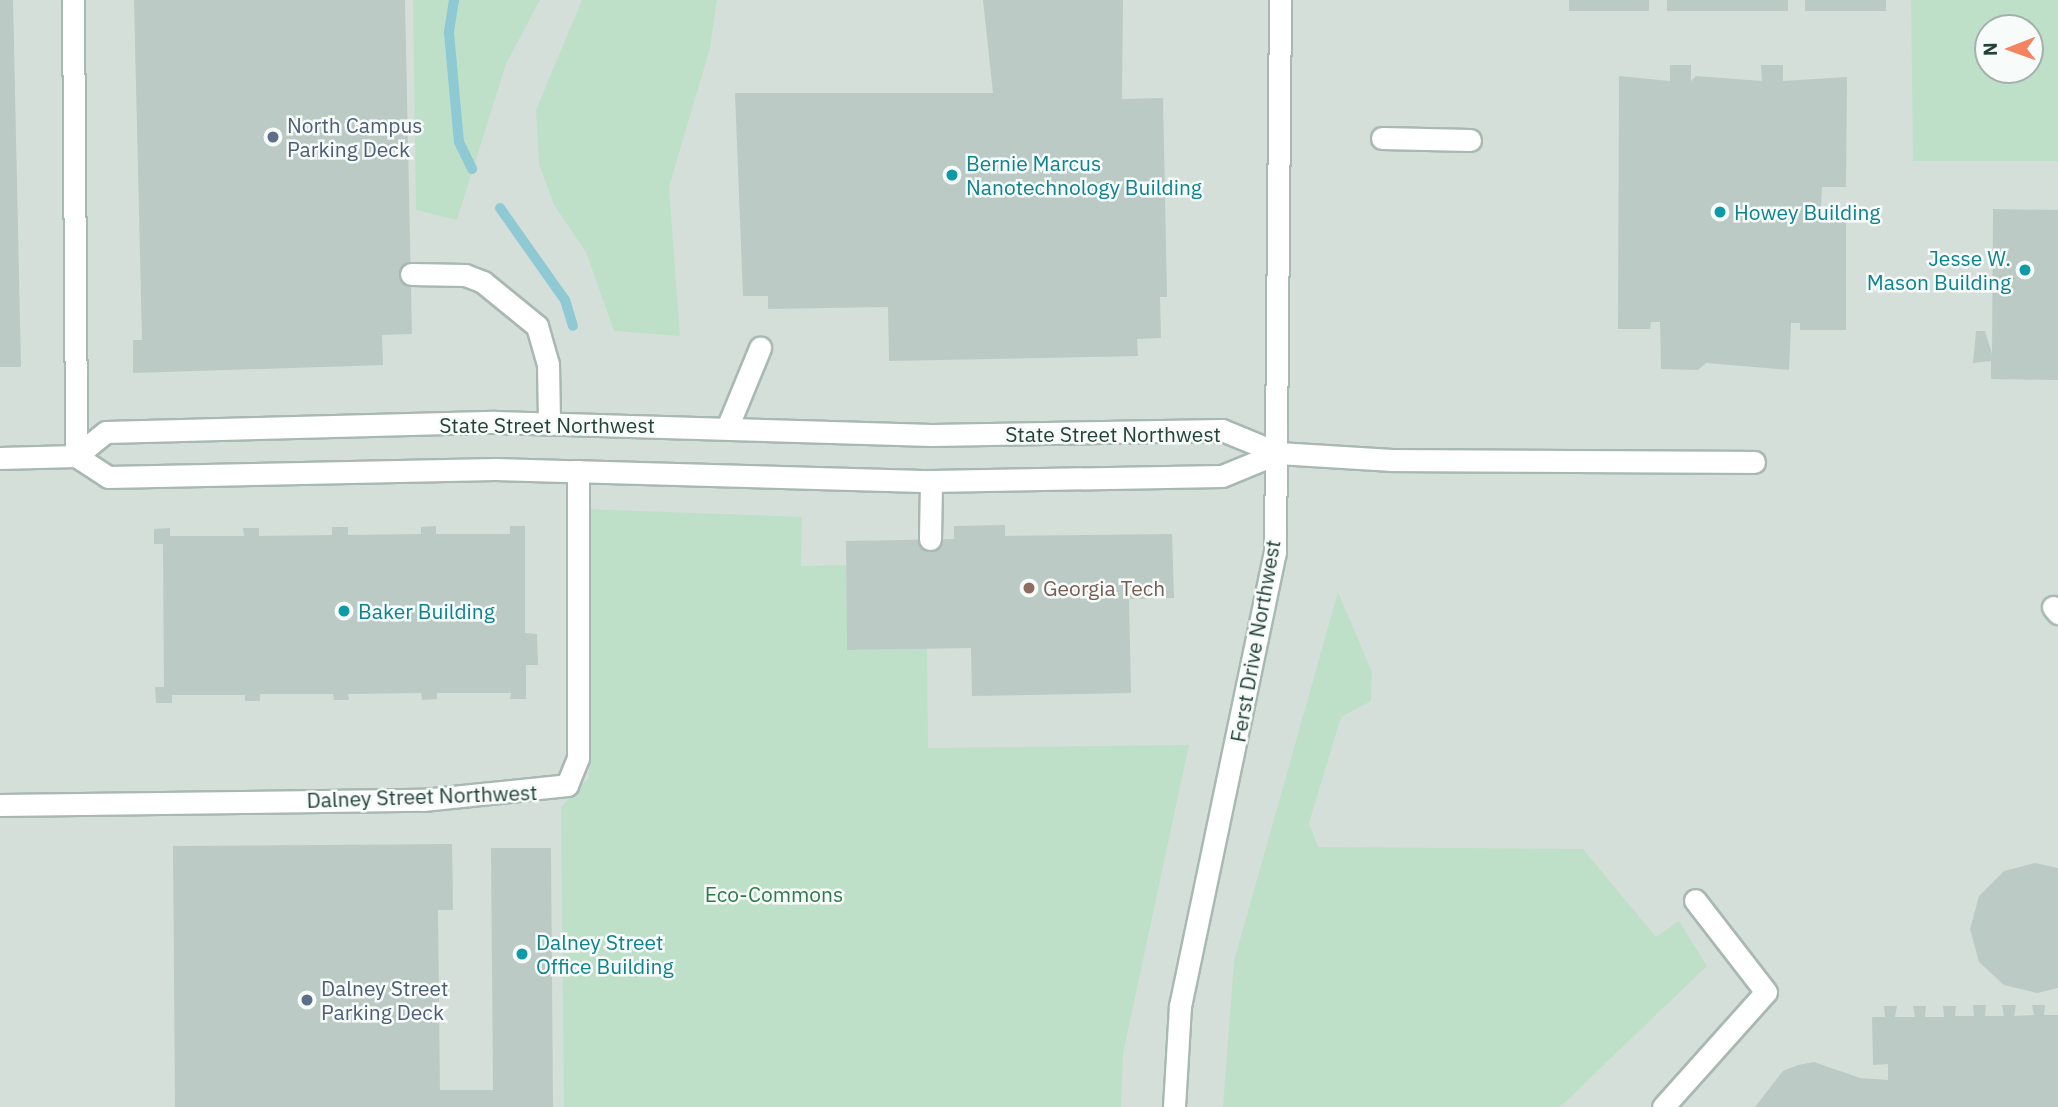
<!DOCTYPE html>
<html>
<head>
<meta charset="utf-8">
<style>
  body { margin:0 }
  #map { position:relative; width:2058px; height:1107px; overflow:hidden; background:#e6efeb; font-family:"IBM Plex Sans",sans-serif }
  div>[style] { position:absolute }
  .built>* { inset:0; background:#d4dfda }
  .green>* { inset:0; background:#bfe0c8 }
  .stream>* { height:10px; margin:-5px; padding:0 5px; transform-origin:5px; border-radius:5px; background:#8ec9d4 }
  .building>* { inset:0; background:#bbcac4; transform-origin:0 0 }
  .roads { filter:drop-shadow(2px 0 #a8b8b2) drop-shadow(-2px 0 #a8b8b2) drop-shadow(0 2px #a8b8b2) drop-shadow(0 -2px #a8b8b2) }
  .minor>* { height:21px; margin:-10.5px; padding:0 10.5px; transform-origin:10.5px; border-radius:10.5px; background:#fff }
  .dots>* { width:19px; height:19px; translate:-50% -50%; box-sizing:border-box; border:4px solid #f7fbf9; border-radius:50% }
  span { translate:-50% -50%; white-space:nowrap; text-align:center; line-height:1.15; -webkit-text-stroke:5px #f7fbf9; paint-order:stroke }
  .service-label { font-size:21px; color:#4e5e75 }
  .left { translate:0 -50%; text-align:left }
  .culture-label { font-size:21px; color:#0d838f }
  .right { translate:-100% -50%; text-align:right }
  .street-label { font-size:21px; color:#24423a }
  .education-label { font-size:21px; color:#785e54 }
  .park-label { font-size:21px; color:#2d7a4b }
  .north { position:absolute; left:1974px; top:14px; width:70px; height:70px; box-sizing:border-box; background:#f7fbf9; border:2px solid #a3b1ad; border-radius:50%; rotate:269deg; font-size:19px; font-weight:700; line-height:28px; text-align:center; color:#24423a }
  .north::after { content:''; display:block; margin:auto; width:24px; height:32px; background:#f4845f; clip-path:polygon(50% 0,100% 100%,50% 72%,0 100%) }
</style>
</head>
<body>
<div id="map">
  <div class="built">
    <i style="clip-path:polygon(evenodd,0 0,2058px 0,2058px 1107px,0 1107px,0 0,1988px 28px,2030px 28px,2030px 70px,1988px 70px,1988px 28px)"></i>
  </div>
  <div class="green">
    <i style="clip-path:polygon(413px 0,540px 0,506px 64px,457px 220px,416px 210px)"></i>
    <i style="clip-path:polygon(582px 0,717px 0,710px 48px,669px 187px,680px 336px,614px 331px,586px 252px,554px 205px,539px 164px,536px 110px)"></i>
    <i style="clip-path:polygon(evenodd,1911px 0,2058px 0,2058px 161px,1913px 161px,1911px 0,1988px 28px,2030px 28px,2030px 70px,1988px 70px,1988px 28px)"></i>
    <i style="clip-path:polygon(585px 509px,802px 517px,801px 566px,846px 565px,848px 650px,927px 648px,928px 748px,1189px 745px,1123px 1054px,1121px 1107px,564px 1107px,561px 807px,589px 777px)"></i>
    <i style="clip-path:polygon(1338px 592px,1372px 672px,1371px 701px,1341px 717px,1309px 823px,1318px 847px,1583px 849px,1656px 937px,1679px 921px,1707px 966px,1560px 1107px,1223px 1107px,1234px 961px)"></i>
  </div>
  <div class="stream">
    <i style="left:454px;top:0;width:33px;rotate:99deg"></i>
    <i style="left:449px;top:33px;width:109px;rotate:84.8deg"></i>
    <i style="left:459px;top:142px;width:30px;rotate:64deg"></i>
    <i style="left:500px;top:208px;width:113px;rotate:54.8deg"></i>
    <i style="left:565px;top:300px;width:27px;rotate:73deg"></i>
  </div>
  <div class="building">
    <i style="clip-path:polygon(0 0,13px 0,21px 367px,0 367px)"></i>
    <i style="clip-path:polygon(134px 0,405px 0,412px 334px,382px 335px,383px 365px,133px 373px,133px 340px,142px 340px)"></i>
    <i style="clip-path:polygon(983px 0,1123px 0,1122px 99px,1163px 98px,1167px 297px,1160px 297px,1161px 338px,1137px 339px,1138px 356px,889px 361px,888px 307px,768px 309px,768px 296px,743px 296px,735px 93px,993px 93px)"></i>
    <i style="left:1569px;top:0;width:80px;height:11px"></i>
    <i style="left:1667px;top:0;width:121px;height:11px"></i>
    <i style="left:1805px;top:0;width:81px;height:11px"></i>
    <i style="clip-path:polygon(1670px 65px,1691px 65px,1691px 81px,1696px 76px,1762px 81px,1761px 65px,1783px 65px,1783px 81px,1847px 77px,1846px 187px,1822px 187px,1821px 205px,1822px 220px,1846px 220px,1846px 330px,1800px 330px,1800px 323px,1791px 323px,1789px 370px,1706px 363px,1698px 370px,1661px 369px,1660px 322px,1651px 322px,1650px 329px,1618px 329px,1619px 76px,1670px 81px)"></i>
    <i style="clip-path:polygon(1993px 209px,2058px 210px,2058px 380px,1991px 379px,1991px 361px,1973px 363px,1976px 331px,1985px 331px,1992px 354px)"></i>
    <i style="clip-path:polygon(1005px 525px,1005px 536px,1172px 534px,1174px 598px,1129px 599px,1131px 693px,972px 696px,971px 648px,847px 650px,846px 541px,954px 539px,954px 526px)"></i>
    <i style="clip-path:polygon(436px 526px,436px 534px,510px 534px,510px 526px,525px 526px,525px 633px,537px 634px,538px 665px,526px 665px,526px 699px,510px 699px,511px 693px,437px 693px,437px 699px,422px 700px,421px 693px,348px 694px,349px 700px,334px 700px,333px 694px,260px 694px,260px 701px,245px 701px,245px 695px,172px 695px,172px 703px,156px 703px,155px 687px,164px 687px,163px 544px,154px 544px,154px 529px,170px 528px,170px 536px,244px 536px,243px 528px,259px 528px,259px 536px,332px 535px,332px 527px,348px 527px,348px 535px,421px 534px,421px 527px)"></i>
    <i style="clip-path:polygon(452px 844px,453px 910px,438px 910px,440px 1090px,493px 1090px,491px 848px,551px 848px,553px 1107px,175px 1107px,173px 846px)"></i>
    <i style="clip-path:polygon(2035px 863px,2058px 868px,2058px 988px,2037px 993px,2004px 985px,1979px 962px,1970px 929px,1979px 896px,2004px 871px)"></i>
    <i style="clip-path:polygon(1973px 1005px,1986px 1005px,1985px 1016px,2004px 1016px,2002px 1005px,2016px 1005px,2014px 1016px,2034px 1015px,2032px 1005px,2045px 1005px,2044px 1015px,2058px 1015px,2058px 1107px,1755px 1107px,1783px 1071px,1798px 1065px,1814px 1062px,1860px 1078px,1888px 1080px,1888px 1064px,1873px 1065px,1872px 1017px,1885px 1017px,1884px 1006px,1897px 1006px,1895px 1017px,1915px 1017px,1913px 1006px,1926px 1006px,1925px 1017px,1944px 1017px,1943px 1006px,1956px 1006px,1955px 1016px,1974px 1016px)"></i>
  </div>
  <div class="roads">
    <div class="minor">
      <i style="left:73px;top:0;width:456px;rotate:89.6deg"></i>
      <i style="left:1382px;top:138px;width:88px;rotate:1.3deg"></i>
      <i style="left:411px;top:274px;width:54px;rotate:1.1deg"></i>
      <i style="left:465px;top:275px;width:19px;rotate:21deg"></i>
      <i style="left:483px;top:282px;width:70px;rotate:39.2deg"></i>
      <i style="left:537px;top:326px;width:40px;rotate:74deg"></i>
      <i style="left:548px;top:364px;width:59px;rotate:89deg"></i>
      <i style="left:727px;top:428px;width:87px;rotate:-67.6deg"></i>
      <i style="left:76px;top:456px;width:38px;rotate:-39deg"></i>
      <i style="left:106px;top:432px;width:389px;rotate:-1.5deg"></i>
      <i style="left:495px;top:422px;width:437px;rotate:1.7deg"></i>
      <i style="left:932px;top:435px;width:290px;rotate:-1deg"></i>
      <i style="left:1222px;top:430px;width:61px;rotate:22.3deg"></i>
      <i style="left:1278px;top:453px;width:114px;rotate:3.5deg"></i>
      <i style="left:1392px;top:460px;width:362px;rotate:0.3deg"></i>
      <i style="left:0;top:458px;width:76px;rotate:-1.5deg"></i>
      <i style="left:76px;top:456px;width:38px;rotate:33deg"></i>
      <i style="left:108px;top:477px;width:387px;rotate:-1.2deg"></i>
      <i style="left:495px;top:469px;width:436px;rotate:1.6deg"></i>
      <i style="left:931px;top:481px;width:291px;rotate:-1deg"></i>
      <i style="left:1222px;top:476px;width:61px;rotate:-22.3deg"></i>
      <i style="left:930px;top:539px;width:58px;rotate:-89deg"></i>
      <i style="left:2053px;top:607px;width:8px;rotate:50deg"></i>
      <i style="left:0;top:805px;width:423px;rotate:-0.7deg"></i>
      <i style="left:423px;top:800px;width:145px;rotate:-5.9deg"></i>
      <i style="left:567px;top:785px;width:29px;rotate:-68deg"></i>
      <i style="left:578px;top:758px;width:287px;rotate:-90deg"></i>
      <i style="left:1174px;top:1107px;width:101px;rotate:-86.6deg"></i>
      <i style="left:1180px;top:1006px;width:463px;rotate:-78.2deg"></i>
      <i style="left:1275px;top:553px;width:553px;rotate:-89.48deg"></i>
      <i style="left:1663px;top:1107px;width:154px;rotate:-48.2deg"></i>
      <i style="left:1766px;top:992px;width:116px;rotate:-127.7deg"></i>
    </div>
  </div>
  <div class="dots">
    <i style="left:273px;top:137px;background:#5c6f8a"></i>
    <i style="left:952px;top:175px;background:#0f9aa8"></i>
    <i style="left:1720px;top:212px;background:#0f9aa8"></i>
    <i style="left:2025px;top:270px;background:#0f9aa8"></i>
    <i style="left:1029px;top:588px;background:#8d6e63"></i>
    <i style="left:344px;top:611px;background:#0f9aa8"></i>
    <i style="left:522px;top:954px;background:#0f9aa8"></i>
    <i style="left:307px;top:1000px;background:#5c6f8a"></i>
  </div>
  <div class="service-label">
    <span class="left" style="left:287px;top:137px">North Campus<br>Parking Deck</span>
    <span class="left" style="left:321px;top:1000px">Dalney Street<br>Parking Deck</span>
  </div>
  <div class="culture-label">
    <span class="left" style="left:966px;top:175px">Bernie Marcus<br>Nanotechnology Building</span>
    <span class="left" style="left:1734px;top:212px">Howey Building</span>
    <span class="right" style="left:2011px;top:270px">Jesse W.<br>Mason Building</span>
    <span class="left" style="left:358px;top:611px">Baker Building</span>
    <span class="left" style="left:536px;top:954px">Dalney Street<br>Office Building</span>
  </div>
  <div class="street-label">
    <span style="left:547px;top:425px">State Street Northwest</span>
    <span style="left:1113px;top:434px">State Street Northwest</span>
    <span style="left:1255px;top:641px;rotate:-80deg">Ferst Drive Northwest</span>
    <span style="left:422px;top:796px;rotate:-2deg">Dalney Street Northwest</span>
  </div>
  <div class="education-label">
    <span class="left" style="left:1043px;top:588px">Georgia Tech</span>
  </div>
  <div class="park-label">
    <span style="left:774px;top:894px">Eco-Commons</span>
  </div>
  <div class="north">N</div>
</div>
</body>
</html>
